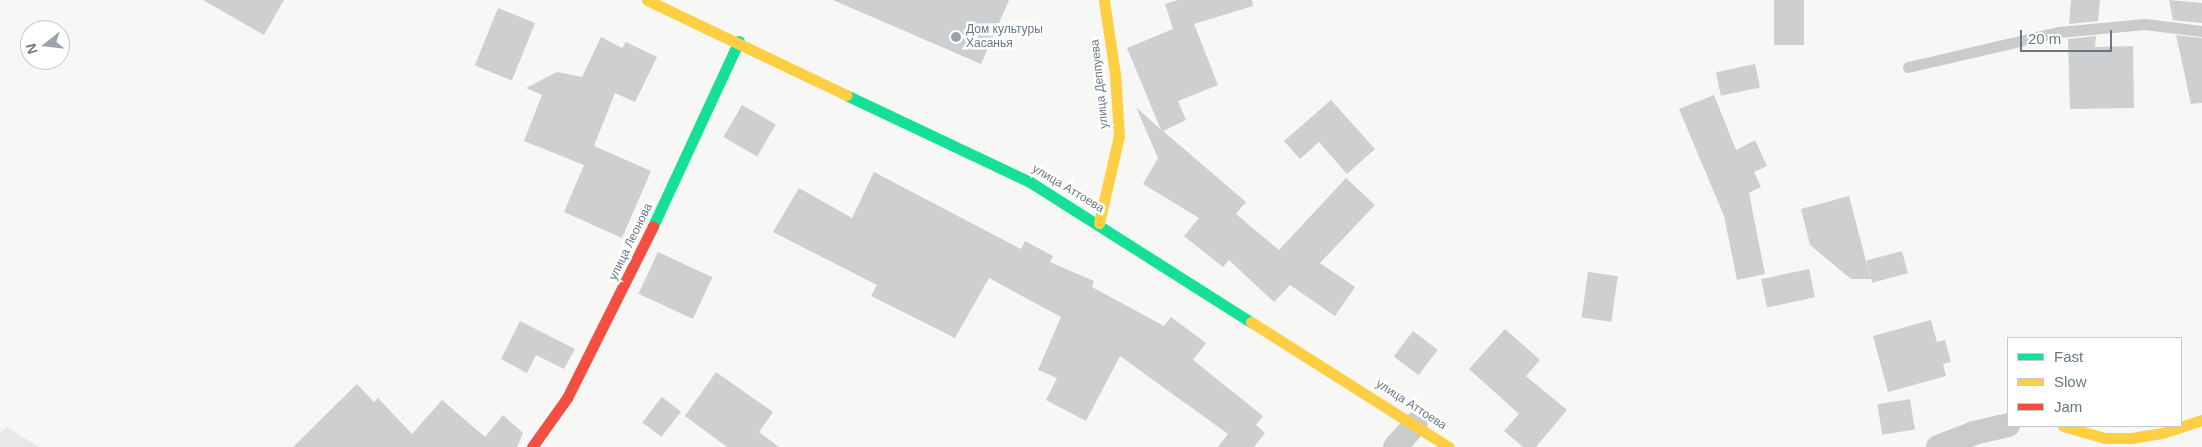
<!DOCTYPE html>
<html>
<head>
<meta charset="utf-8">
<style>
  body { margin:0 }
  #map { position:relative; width:2202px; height:447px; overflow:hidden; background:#f7f7f6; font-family:Arial,sans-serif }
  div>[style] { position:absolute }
  .built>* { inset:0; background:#e7e9e9 }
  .building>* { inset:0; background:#cdcfd0; transform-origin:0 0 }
  .lane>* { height:11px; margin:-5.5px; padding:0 5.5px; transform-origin:5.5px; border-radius:5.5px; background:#cacbcc }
  .street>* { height:24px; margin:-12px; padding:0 12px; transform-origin:12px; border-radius:12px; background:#cacbcc }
  .fast>* { height:11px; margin:-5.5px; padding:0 5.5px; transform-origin:5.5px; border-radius:5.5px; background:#16e098 }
  .slow>* { height:11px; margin:-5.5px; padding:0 5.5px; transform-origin:5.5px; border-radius:5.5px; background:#ffcf43 }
  .jam>* { height:11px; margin:-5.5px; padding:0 5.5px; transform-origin:5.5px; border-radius:5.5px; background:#f24e42 }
  .dots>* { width:14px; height:14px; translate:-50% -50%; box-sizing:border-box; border:2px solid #fff; border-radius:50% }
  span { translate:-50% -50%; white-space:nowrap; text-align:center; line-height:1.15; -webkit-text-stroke:5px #fff; paint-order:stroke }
  .poi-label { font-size:12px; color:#697884 }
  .left { translate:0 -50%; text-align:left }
  .street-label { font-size:12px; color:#697884 }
  .legend { position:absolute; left:2007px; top:337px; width:175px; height:90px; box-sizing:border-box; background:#fff; border:1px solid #c3c9ce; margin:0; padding:6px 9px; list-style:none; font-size:15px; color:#697884 }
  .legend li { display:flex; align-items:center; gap:10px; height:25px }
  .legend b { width:25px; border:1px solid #c3c9ce }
  .north { position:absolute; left:20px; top:20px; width:50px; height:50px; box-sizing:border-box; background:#fff; border:1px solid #c3c9ce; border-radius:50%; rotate:254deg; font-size:14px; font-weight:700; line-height:20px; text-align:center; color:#697884 }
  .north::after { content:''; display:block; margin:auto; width:18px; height:22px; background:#9ba4ac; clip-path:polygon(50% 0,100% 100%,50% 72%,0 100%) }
  .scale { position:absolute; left:2020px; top:30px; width:92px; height:22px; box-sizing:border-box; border:2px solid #697884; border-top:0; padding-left:6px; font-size:15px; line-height:18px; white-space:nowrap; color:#697884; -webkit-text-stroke:4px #fff; paint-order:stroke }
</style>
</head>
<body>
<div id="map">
  <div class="built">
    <i style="clip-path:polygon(7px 427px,39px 447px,0 447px,0 433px)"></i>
  </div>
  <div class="building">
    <i style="clip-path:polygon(203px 0,284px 0,264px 35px)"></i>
    <i style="clip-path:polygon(833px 0,1009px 0,981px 64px)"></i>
    <i style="clip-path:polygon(1178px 0,1252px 0,1253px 6px,1194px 24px,1218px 85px,1178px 101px,1186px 120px,1163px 131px,1246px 202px,1236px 214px,1279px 250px,1346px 178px,1375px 205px,1320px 263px,1355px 287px,1335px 316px,1290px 285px,1274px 302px,1229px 260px,1223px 267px,1184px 236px,1199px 218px,1143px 184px,1158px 158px,1136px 107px,1161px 130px,1127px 48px,1173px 29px,1165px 4px)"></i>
    <i style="left:1774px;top:0;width:30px;height:45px"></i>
    <i style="clip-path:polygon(2071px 0,2100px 0,2098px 21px,2069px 24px)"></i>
    <i style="clip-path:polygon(2169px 0,2202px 3px,2202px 23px,2173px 20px)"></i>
    <i style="left:498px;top:8px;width:40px;height:62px;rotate:22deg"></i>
    <i style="clip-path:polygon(2176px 35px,2202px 38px,2202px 103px,2191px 104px)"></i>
    <i style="clip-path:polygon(2096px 36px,2095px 47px,2133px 46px,2134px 108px,2070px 109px,2068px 39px)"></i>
    <i style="clip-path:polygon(601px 37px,622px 48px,626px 42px,657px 57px,635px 102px,615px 93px,594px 146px,651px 171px,622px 238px,564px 212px,584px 165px,524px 141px,542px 95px,526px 88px,557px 72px,582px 77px)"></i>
    <i style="left:1755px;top:64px;width:24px;height:40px;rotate:78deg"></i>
    <i style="clip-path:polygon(1714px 95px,1736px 150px,1755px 140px,1767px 166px,1754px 172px,1761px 187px,1749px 193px,1765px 274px,1737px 280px,1724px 216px,1679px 109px)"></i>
    <i style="clip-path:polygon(1331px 100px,1375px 149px,1347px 174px,1319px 142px,1300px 159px,1284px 141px)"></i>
    <i style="left:742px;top:105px;width:39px;height:37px;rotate:30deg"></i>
    <i style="clip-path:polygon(874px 172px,1021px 249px,1025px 241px,1053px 256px,1050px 262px,1094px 281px,1092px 287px,1164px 326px,1171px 317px,1206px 343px,1193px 360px,1263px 416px,1256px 425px,1265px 433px,1254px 447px,1218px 447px,1228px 434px,1120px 356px,1086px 421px,1046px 400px,1057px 378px,1038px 370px,1061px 317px,989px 278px,955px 338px,871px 296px,877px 285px,773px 232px,799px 188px,852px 218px)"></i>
    <i style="clip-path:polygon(1849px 196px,1866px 261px,1871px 279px,1851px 279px,1810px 245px,1801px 209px)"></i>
    <i style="left:1902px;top:251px;width:23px;height:37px;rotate:75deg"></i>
    <i style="left:658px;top:252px;width:60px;height:46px;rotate:25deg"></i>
    <i style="left:1809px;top:269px;width:29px;height:49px;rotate:78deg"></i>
    <i style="left:1588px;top:272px;width:30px;height:46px;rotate:8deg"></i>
    <i style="clip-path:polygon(1931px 320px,1937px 342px,1945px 340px,1951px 362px,1943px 364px,1946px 376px,1888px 392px,1873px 336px)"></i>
    <i style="clip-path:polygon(520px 321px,575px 349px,564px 369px,536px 355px,527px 373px,501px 359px)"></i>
    <i style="clip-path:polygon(1505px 329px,1540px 360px,1526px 376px,1567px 410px,1536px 447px,1523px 447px,1504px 431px,1519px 414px,1469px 369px)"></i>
    <i style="left:1413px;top:331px;width:31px;height:32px;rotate:37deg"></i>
    <i style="clip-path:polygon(716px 372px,773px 412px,759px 432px,779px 447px,727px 447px,685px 416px)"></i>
    <i style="clip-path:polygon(357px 384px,374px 402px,378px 398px,412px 434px,442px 400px,485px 437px,503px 415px,523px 433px,517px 447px,293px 447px)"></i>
    <i style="left:662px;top:397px;width:24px;height:32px;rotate:38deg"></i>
    <i style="left:1910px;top:399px;width:31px;height:33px;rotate:81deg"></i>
  </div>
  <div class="lane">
    <i style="left:1908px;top:67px;width:155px;rotate:-13.1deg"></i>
    <i style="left:2059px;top:32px;width:86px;rotate:-5.3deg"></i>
    <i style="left:2145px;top:24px;width:57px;rotate:7deg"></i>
  </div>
  <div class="street">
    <i style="left:1395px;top:447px;width:31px;rotate:-48deg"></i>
    <i style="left:1938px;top:447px;width:39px;rotate:-21deg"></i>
    <i style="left:1974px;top:433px;width:35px;rotate:-13deg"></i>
  </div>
  <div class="fast">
    <i style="left:846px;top:95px;width:204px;rotate:25.3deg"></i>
    <i style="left:1030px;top:182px;width:262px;rotate:32.4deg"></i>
    <i style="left:653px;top:226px;width:204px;rotate:-65.1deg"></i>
  </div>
  <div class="slow">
    <i style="left:647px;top:0;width:221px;rotate:25.5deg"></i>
    <i style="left:1099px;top:223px;width:89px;rotate:-77.1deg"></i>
    <i style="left:1119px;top:136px;width:62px;rotate:-93.7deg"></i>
    <i style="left:1115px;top:74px;width:75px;rotate:-98.5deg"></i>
    <i style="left:1251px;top:322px;width:234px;rotate:32.3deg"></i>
    <i style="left:2063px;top:426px;width:43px;rotate:16.3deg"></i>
    <i style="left:2104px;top:438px;width:27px"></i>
    <i style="left:2131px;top:438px;width:31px;rotate:-9deg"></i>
    <i style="left:2162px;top:433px;width:42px;rotate:-18deg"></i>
  </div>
  <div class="jam">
    <i style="left:532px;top:447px;width:60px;rotate:-54.5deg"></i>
    <i style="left:567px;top:398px;width:192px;rotate:-63.4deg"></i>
  </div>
  <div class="dots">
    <i style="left:956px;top:37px;background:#9ba4ac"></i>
  </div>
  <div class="poi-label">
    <span class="left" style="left:966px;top:37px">Дом культуры<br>Хасанья</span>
  </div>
  <div class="street-label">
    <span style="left:1100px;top:84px;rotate:-96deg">улица Деппуева</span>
    <span style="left:1068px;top:189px;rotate:31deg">улица Аттоева</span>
    <span style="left:631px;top:242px;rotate:-64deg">улица Леонова</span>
    <span style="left:1411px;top:405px;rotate:33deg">улица Аттоева</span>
  </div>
  <ul class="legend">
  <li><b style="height:6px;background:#16e098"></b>Fast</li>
  <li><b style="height:6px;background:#ffcf43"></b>Slow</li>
  <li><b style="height:6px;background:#f24e42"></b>Jam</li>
  </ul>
  <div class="north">N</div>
  <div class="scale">20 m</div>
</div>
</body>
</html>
